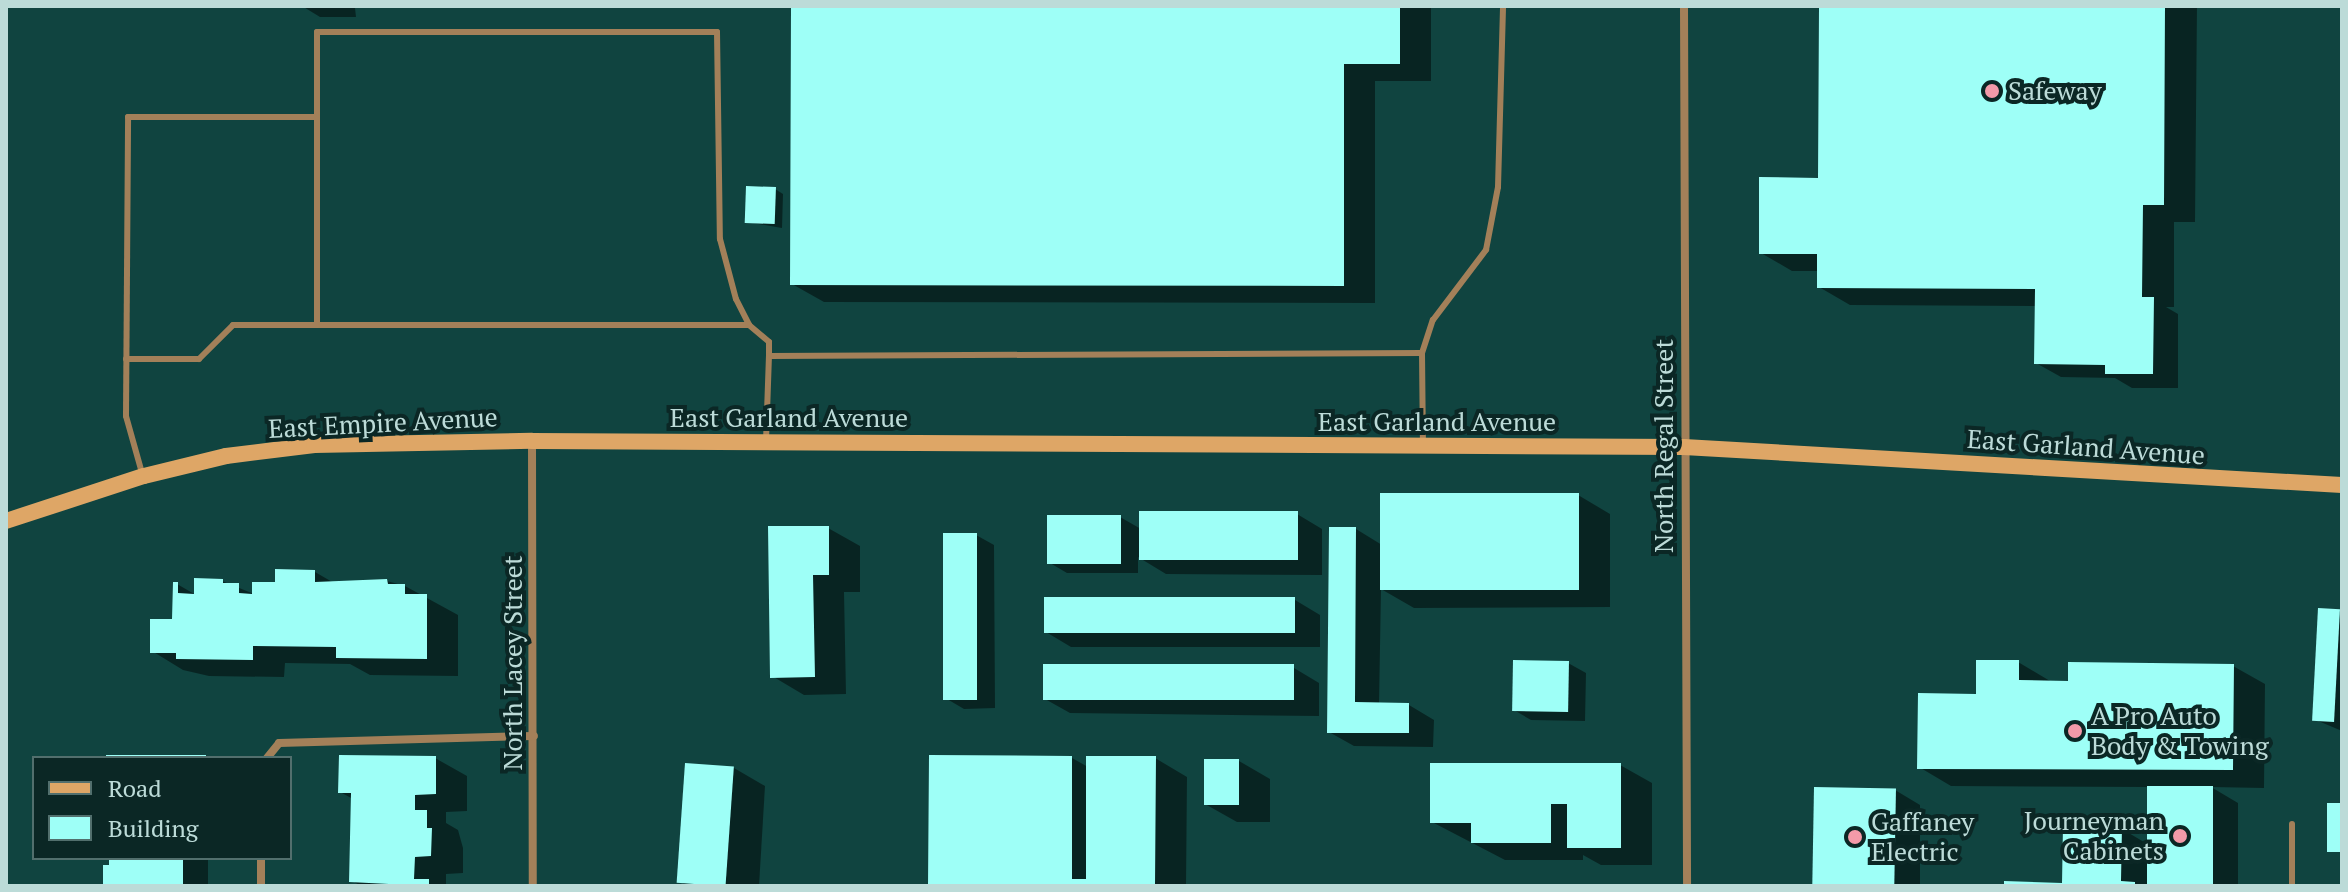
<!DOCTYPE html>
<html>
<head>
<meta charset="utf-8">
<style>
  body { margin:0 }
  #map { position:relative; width:2348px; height:892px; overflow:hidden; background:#104440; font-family:"PT Serif",serif }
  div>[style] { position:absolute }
  .shadow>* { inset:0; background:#0007; transform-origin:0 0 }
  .building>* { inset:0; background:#9efff7; transform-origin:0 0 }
  .lane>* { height:6px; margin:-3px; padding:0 3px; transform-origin:3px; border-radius:3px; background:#a38059 }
  .street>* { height:8px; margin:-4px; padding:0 4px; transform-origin:4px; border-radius:4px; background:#a38059 }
  .secondary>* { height:16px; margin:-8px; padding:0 8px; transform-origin:8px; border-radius:8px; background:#dea666 }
  .dots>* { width:22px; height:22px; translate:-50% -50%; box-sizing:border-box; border:4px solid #0b2725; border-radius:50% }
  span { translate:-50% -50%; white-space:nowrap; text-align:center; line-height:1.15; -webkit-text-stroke:8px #0b2725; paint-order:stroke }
  .poi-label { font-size:26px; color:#bcdbd8 }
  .left { translate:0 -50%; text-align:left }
  .right { translate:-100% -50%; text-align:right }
  .street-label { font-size:26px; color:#bcdbd8 }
  .frame { position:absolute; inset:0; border:8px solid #bcdbd8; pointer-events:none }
  .legend { position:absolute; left:32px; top:756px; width:260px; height:104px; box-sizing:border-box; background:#0b2725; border:2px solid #526f6d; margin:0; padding:10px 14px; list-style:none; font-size:24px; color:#bcdbd8 }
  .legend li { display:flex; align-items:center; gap:16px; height:40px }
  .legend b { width:40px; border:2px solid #526f6d }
</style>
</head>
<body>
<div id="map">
  <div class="shadow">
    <i style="clip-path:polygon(302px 6px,514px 6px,514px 7px,355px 8px,356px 17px,320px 17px)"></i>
    <i style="clip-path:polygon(793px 6px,1431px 6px,1431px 81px,1375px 81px,1375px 303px,824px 302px,792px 284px)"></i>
    <i style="clip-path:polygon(1821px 6px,2197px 6px,2195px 222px,2174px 222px,2174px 307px,2166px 307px,2178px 314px,2178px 388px,2132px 388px,2115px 378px,2061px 377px,2036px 363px,2036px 306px,1850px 305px,1819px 287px,1819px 271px,1792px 271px,1761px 253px,1820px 180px)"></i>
    <i style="clip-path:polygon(775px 189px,783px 194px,782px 228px,747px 222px)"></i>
    <i style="clip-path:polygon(1578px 495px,1610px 514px,1610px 607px,1414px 608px,1381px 589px,1379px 705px,1409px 705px,1434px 720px,1433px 747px,1354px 746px,1329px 732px,1356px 529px,1382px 545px)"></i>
    <i style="clip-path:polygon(1297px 514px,1322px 529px,1322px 575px,1166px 574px,1138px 557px,1138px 573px,1067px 573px,1050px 563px,1120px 517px,1141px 529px)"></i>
    <i style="clip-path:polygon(828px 528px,860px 546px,860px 592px,844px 592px,846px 694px,804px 695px,772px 676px)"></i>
    <i style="clip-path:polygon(976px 535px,994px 545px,995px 708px,964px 709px,947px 699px)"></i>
    <i style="clip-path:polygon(315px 572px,334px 583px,387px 581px,405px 586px,458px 615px,458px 676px,370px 675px,350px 664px,285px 663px,284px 677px,209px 676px,183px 670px,152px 651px,174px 621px,177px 584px,196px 595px,222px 581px,254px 594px)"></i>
    <i style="clip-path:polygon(1295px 600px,1320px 615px,1320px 647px,1071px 647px,1046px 632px)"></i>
    <i style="clip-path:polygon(2339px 611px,2342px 612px,2342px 731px,2316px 720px)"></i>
    <i style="clip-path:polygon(2018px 662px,2050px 681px,2070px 683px,2233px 666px,2265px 684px,2264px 788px,2211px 787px,2238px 803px,2238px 886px,2006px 886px,2064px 885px,2122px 829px,2149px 845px,2149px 787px,1951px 786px,1919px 767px,1978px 696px)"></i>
    <i style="clip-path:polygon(1568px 663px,1586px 673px,1585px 721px,1531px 720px,1514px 710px)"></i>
    <i style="clip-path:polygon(1294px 668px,1319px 683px,1319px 716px,1070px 713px,1045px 699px)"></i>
    <i style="clip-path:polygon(435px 758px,467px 776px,467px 811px,446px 812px,446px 823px,458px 830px,463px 848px,463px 873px,446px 874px,446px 886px,361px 886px,351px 880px,353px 799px,340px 792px)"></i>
    <i style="clip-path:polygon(1072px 758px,1088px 767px,1155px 758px,1187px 777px,1186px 886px,930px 886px)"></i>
    <i style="clip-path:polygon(1239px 761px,1270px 779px,1270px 822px,1237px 822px,1205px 804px)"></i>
    <i style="clip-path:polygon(1620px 765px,1652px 783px,1652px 865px,1601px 865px,1583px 855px,1583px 860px,1505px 860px,1432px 822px)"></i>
    <i style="clip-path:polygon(734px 768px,765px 786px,759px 886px,687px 886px,681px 882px)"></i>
    <i style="clip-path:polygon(1895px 790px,1920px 805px,1920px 886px,1816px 886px)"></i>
    <i style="left:109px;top:858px;width:99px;height:28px"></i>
  </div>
  <div class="building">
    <i style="clip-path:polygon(791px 6px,1400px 6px,1400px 64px,1344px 64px,1344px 286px,790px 285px)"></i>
    <i style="clip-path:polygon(1819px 6px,2165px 6px,2164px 205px,2143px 205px,2142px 297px,2154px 297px,2153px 374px,2105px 374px,2105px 365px,2034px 364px,2035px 289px,1817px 288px,1817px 254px,1759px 254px,1759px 177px,1818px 178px)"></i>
    <i style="left:746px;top:186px;width:30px;height:37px;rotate:2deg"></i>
    <i style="left:1579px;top:493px;width:97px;height:199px;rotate:90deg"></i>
    <i style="left:1139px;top:511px;width:159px;height:49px"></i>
    <i style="left:1121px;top:515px;width:49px;height:74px;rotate:90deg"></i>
    <i style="clip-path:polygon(768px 526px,829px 526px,829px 575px,813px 575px,815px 677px,770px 678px)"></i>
    <i style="clip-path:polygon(1329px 527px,1356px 527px,1355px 702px,1409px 703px,1409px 733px,1327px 733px)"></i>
    <i style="left:943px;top:533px;width:34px;height:167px"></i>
    <i style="clip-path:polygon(275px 569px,315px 570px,315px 582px,387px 579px,388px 584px,405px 584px,405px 594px,427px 594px,427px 659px,336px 658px,336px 647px,253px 646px,253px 660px,176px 659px,176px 653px,150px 653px,150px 619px,172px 619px,173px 582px,178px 582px,178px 593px,194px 594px,194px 578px,223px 579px,223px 583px,239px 583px,239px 593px,252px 594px,252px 582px,275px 582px)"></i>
    <i style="left:1044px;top:597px;width:251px;height:36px"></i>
    <i style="left:2318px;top:608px;width:22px;height:113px;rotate:3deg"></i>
    <i style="left:1513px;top:660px;width:56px;height:51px;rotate:1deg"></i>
    <i style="clip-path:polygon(1976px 660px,2019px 660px,2019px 680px,2068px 681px,2068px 662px,2234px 664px,2233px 770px,1917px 769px,1918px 693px,1976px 694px)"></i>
    <i style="left:1043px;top:664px;width:251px;height:36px"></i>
    <i style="left:106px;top:755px;width:100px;height:3px"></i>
    <i style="clip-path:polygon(339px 755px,436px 756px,436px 794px,415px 795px,415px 810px,427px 810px,427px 828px,432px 828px,431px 856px,415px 857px,414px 879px,429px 879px,429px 886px,349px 882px,351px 793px,338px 793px)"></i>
    <i style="clip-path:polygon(929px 755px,1072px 756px,1072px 879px,1086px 879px,1086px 756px,1156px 756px,1155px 886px,928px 886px)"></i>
    <i style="left:1204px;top:759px;width:35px;height:46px"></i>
    <i style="left:685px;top:763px;width:49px;height:120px;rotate:4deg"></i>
    <i style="clip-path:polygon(1430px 763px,1621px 763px,1621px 848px,1567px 848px,1567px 804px,1551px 804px,1551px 843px,1471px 843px,1471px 823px,1430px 823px)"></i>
    <i style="left:2147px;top:786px;width:66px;height:100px"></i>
    <i style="left:1814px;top:787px;width:82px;height:99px;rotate:1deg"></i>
    <i style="left:2327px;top:803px;width:15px;height:49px"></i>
    <i style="clip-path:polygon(2063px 825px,2122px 827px,2121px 881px,2135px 882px,2135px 886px,2004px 886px,2004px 881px,2062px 883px)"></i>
    <i style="clip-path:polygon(109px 858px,183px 858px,183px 886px,103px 886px,103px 865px,109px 865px)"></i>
  </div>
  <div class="lane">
    <i style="left:749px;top:325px;width:432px;rotate:180deg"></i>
    <i style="left:317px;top:325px;width:293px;rotate:-90deg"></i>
    <i style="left:317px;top:32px;width:400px"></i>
    <i style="left:717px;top:32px;width:207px;rotate:89.2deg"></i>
    <i style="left:720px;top:239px;width:62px;rotate:75.1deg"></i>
    <i style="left:736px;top:299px;width:29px;rotate:63deg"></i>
    <i style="left:749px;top:325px;width:26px;rotate:40deg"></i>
    <i style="left:769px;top:342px;width:14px;rotate:90deg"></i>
    <i style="left:1422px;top:353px;width:35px;rotate:-72deg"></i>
    <i style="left:1433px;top:320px;width:88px;rotate:-52.9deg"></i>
    <i style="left:1486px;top:250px;width:64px;rotate:-79.2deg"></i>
    <i style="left:1498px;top:187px;width:181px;rotate:-88.4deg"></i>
    <i style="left:126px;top:359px;width:73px"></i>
    <i style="left:199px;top:359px;width:48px;rotate:-45deg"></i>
    <i style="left:233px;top:325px;width:84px"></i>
    <i style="left:766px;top:441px;width:85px;rotate:-88deg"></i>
    <i style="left:769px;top:356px;width:653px;rotate:-0.26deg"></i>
    <i style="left:1422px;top:353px;width:92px;rotate:89.4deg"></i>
    <i style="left:142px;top:473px;width:59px;rotate:-105.7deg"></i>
    <i style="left:126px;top:416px;width:299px;rotate:-89.6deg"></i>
    <i style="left:128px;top:117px;width:189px"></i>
    <i style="left:2292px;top:824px;width:62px;rotate:90deg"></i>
  </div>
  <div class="street">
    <i style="left:1684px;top:6px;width:880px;rotate:89.8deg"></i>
    <i style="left:532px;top:441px;width:445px;rotate:89.9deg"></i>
    <i style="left:267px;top:758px;width:19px;rotate:-51deg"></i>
    <i style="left:279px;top:743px;width:255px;rotate:-1.6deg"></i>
    <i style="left:261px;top:858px;width:28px;rotate:90deg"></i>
  </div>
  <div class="secondary">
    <i style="left:6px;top:521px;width:145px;rotate:-18.1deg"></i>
    <i style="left:144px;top:476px;width:84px;rotate:-13.7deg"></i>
    <i style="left:226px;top:456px;width:89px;rotate:-7.1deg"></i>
    <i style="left:314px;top:445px;width:218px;rotate:-1.1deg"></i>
    <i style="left:532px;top:441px;width:1152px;rotate:0.3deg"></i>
    <i style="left:1684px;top:447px;width:659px;rotate:3.31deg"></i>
  </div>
  <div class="dots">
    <i style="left:1992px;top:91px;background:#f39aa9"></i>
    <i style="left:2075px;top:731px;background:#f39aa9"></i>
    <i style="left:2180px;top:836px;background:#f39aa9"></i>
    <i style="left:1855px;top:837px;background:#f39aa9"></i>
  </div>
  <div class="poi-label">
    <span class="left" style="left:2008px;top:91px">Safeway</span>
    <span class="left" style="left:2091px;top:731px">A Pro Auto<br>Body &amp; Towing</span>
    <span class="right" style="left:2164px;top:836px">Journeyman<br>Cabinets</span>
    <span class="left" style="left:1871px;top:837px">Gaffaney<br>Electric</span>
  </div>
  <div class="street-label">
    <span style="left:789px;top:418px">East Garland Avenue</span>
    <span style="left:1437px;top:422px">East Garland Avenue</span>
    <span style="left:383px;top:423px;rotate:-3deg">East Empire Avenue</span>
    <span style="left:1664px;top:446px;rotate:-90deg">North Regal Street</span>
    <span style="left:2086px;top:447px;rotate:4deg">East Garland Avenue</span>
    <span style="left:513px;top:663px;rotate:-90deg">North Lacey Street</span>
  </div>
  <div class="frame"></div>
  <ul class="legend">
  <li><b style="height:10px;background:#dea666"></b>Road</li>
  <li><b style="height:22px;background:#9efff7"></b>Building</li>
  </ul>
</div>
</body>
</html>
